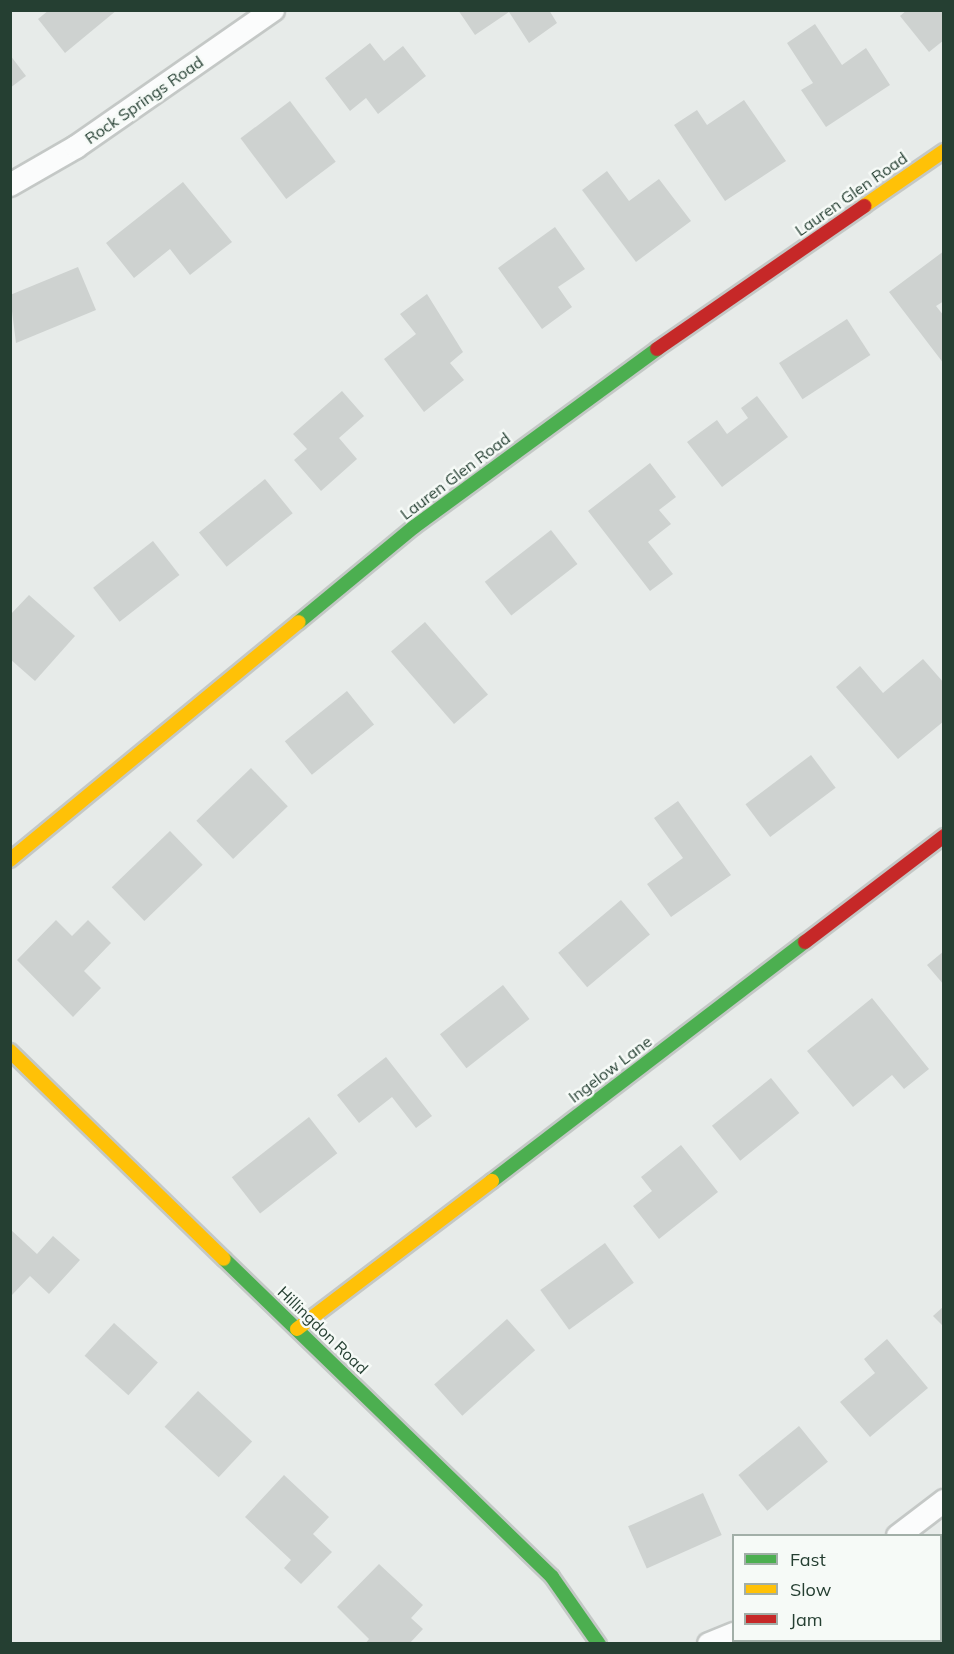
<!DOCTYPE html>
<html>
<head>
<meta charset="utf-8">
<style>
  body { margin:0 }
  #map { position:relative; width:954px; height:1654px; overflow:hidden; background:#e7ebe9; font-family:Mulish,sans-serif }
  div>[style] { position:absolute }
  .building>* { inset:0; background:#ced2d0; transform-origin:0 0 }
  .roads { filter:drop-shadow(2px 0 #c4c8c6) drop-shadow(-2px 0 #c4c8c6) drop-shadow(0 2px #c4c8c6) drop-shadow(0 -2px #c4c8c6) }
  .street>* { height:22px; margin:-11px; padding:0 11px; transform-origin:11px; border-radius:11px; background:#fbfcfc }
  .fast>* { height:14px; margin:-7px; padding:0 7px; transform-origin:7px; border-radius:7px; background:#4caf50 }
  .slow>* { height:14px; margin:-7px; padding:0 7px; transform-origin:7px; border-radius:7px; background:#ffc107 }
  .jam>* { height:14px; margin:-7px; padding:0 7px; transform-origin:7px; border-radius:7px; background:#c62828 }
  span { translate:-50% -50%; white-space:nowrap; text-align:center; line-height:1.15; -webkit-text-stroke:5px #f6faf7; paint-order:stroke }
  .street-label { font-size:16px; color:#253f32 }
  .frame { position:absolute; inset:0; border:12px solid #253f32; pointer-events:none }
  .legend { position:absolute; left:732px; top:1534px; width:210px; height:108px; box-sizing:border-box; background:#f6faf7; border:2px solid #a2afa8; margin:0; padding:8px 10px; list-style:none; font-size:18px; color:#253f32 }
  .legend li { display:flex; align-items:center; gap:12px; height:30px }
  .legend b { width:30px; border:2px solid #a2afa8 }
</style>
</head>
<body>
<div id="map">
  <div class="building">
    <i style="clip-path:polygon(49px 10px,117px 10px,65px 53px,38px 19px)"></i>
    <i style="clip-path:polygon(458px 10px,549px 10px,557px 23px,529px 43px,509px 12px,475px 35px)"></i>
    <i style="clip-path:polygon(907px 10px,944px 10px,944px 40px,929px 52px,900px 16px)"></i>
    <i style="clip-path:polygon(815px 24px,842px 65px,866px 48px,890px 85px,826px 127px,801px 90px,813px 83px,787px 43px)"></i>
    <i style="clip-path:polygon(370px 43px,384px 61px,403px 46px,426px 76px,378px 114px,366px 98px,350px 111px,325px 78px)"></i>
    <i style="clip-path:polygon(10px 55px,26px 76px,10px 88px)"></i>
    <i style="clip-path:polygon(744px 100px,786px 161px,725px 201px,674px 125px,697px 110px,707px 125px)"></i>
    <i style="left:290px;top:101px;width:76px;height:62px;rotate:53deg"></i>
    <i style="clip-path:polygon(607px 171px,629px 201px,659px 179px,691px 221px,636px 262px,582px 190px)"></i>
    <i style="clip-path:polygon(183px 182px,232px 242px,190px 275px,170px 249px,134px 278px,106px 243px)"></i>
    <i style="clip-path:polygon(555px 227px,585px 269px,558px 287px,572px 307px,542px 329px,498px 268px)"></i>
    <i style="clip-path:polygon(944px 251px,944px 301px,936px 306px,944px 316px,944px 364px,889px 292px)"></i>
    <i style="clip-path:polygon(78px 267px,96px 310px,16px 343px,10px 295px)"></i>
    <i style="clip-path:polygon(427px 294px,463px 352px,450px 363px,464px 380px,424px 412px,384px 359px,416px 334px,400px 314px)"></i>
    <i style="left:847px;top:319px;width:43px;height:81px;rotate:57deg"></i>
    <i style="clip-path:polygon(342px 391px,364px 416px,339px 438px,357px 459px,321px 491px,294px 460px,307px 449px,293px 434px)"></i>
    <i style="clip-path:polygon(757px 396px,788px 437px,722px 487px,687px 442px,717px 420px,727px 434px,748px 418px,741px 408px)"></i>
    <i style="clip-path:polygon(650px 463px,676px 497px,659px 510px,671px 524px,648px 542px,673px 574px,650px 591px,588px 511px)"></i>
    <i style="left:265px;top:479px;width:44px;height:85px;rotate:51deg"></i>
    <i style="left:551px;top:530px;width:43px;height:84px;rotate:52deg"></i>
    <i style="left:153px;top:541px;width:43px;height:76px;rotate:52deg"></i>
    <i style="clip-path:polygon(29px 595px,75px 636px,35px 681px,10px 659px,10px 615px)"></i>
    <i style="left:425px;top:622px;width:96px;height:45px;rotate:49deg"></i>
    <i style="clip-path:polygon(923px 659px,944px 683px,944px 721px,898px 759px,836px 687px,860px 666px,883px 693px)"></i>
    <i style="left:347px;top:691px;width:43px;height:80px;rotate:51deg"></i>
    <i style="left:811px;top:755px;width:41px;height:82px;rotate:53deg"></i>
    <i style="left:251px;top:768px;width:53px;height:76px;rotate:46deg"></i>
    <i style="clip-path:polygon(678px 801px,731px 875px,671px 917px,647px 884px,683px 858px,654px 818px)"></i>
    <i style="left:170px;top:831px;width:47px;height:81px;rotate:46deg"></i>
    <i style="left:621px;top:900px;width:45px;height:82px;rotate:50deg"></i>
    <i style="clip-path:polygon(56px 920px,72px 936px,88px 920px,111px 943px,84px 971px,101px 988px,73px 1017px,17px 960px)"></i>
    <i style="clip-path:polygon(944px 951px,944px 985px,927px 965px)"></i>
    <i style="left:503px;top:985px;width:43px;height:80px;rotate:52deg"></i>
    <i style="clip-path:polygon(872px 998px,929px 1069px,904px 1089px,892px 1075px,853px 1107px,807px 1051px)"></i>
    <i style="clip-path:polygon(386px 1057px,432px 1116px,416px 1128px,392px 1097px,359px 1123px,337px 1095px)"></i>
    <i style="left:771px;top:1078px;width:45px;height:76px;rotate:51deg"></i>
    <i style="left:309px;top:1117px;width:46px;height:98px;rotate:52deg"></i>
    <i style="clip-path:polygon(681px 1145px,718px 1192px,659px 1239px,633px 1206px,652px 1191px,641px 1177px)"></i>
    <i style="clip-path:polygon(10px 1229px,37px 1254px,53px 1236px,80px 1260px,49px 1294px,30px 1276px,12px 1295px)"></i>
    <i style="left:605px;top:1243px;width:49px;height:80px;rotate:54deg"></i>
    <i style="clip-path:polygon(944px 1306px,944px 1327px,933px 1316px)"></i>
    <i style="left:507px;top:1319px;width:42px;height:98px;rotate:48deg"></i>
    <i style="left:114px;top:1323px;width:59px;height:44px;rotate:42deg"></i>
    <i style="clip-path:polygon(887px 1339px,928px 1388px,870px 1437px,840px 1402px,875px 1373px,864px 1359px)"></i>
    <i style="left:198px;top:1391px;width:74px;height:49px;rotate:43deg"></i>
    <i style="left:799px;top:1426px;width:46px;height:78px;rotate:51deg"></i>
    <i style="clip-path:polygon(284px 1475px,329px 1517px,313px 1534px,332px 1552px,301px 1584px,284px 1568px,291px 1560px,245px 1517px)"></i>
    <i style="left:703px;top:1493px;width:46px;height:82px;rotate:66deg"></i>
    <i style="clip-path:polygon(379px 1564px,423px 1605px,411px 1618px,423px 1629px,409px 1644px,365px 1644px,369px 1639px,337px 1607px)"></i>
    <i style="clip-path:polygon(905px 1640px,924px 1640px,926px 1644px,901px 1644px)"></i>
  </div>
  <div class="roads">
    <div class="street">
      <i style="left:10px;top:185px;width:76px;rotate:-29.9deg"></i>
      <i style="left:76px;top:147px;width:240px;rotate:-34.8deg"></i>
      <i style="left:898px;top:1536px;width:58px;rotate:-37.3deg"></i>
      <i style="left:709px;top:1644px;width:27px;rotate:-22deg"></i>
    </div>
    <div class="fast">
      <i style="left:299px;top:622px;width:149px;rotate:-39.6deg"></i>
      <i style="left:414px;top:527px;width:301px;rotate:-36.2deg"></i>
      <i style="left:492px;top:1181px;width:394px;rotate:-37.4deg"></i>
      <i style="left:224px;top:1259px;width:457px;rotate:44.1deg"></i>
      <i style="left:552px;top:1577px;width:82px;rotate:55deg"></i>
    </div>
    <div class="slow">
      <i style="left:864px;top:206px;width:97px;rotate:-34.5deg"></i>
      <i style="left:10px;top:860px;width:374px;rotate:-39.5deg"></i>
      <i style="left:10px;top:1051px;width:298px;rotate:44.2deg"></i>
      <i style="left:297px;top:1329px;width:245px;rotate:-37.2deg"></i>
    </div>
    <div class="jam">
      <i style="left:657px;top:349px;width:252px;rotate:-34.6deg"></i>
      <i style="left:805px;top:942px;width:175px;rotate:-37.3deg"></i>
    </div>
  </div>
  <div class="street-label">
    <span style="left:144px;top:100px;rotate:-35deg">Rock Springs Road</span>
    <span style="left:851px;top:194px;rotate:-35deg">Lauren Glen Road</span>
    <span style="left:455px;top:476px;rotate:-37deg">Lauren Glen Road</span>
    <span style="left:610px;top:1069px;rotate:-37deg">Ingelow Lane</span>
    <span style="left:323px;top:1330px;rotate:44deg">Hillingdon Road</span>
  </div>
  <div class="frame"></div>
  <ul class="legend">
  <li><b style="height:8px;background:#4caf50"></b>Fast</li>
  <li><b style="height:8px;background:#ffc107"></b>Slow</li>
  <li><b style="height:8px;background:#c62828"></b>Jam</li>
  </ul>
</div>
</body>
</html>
